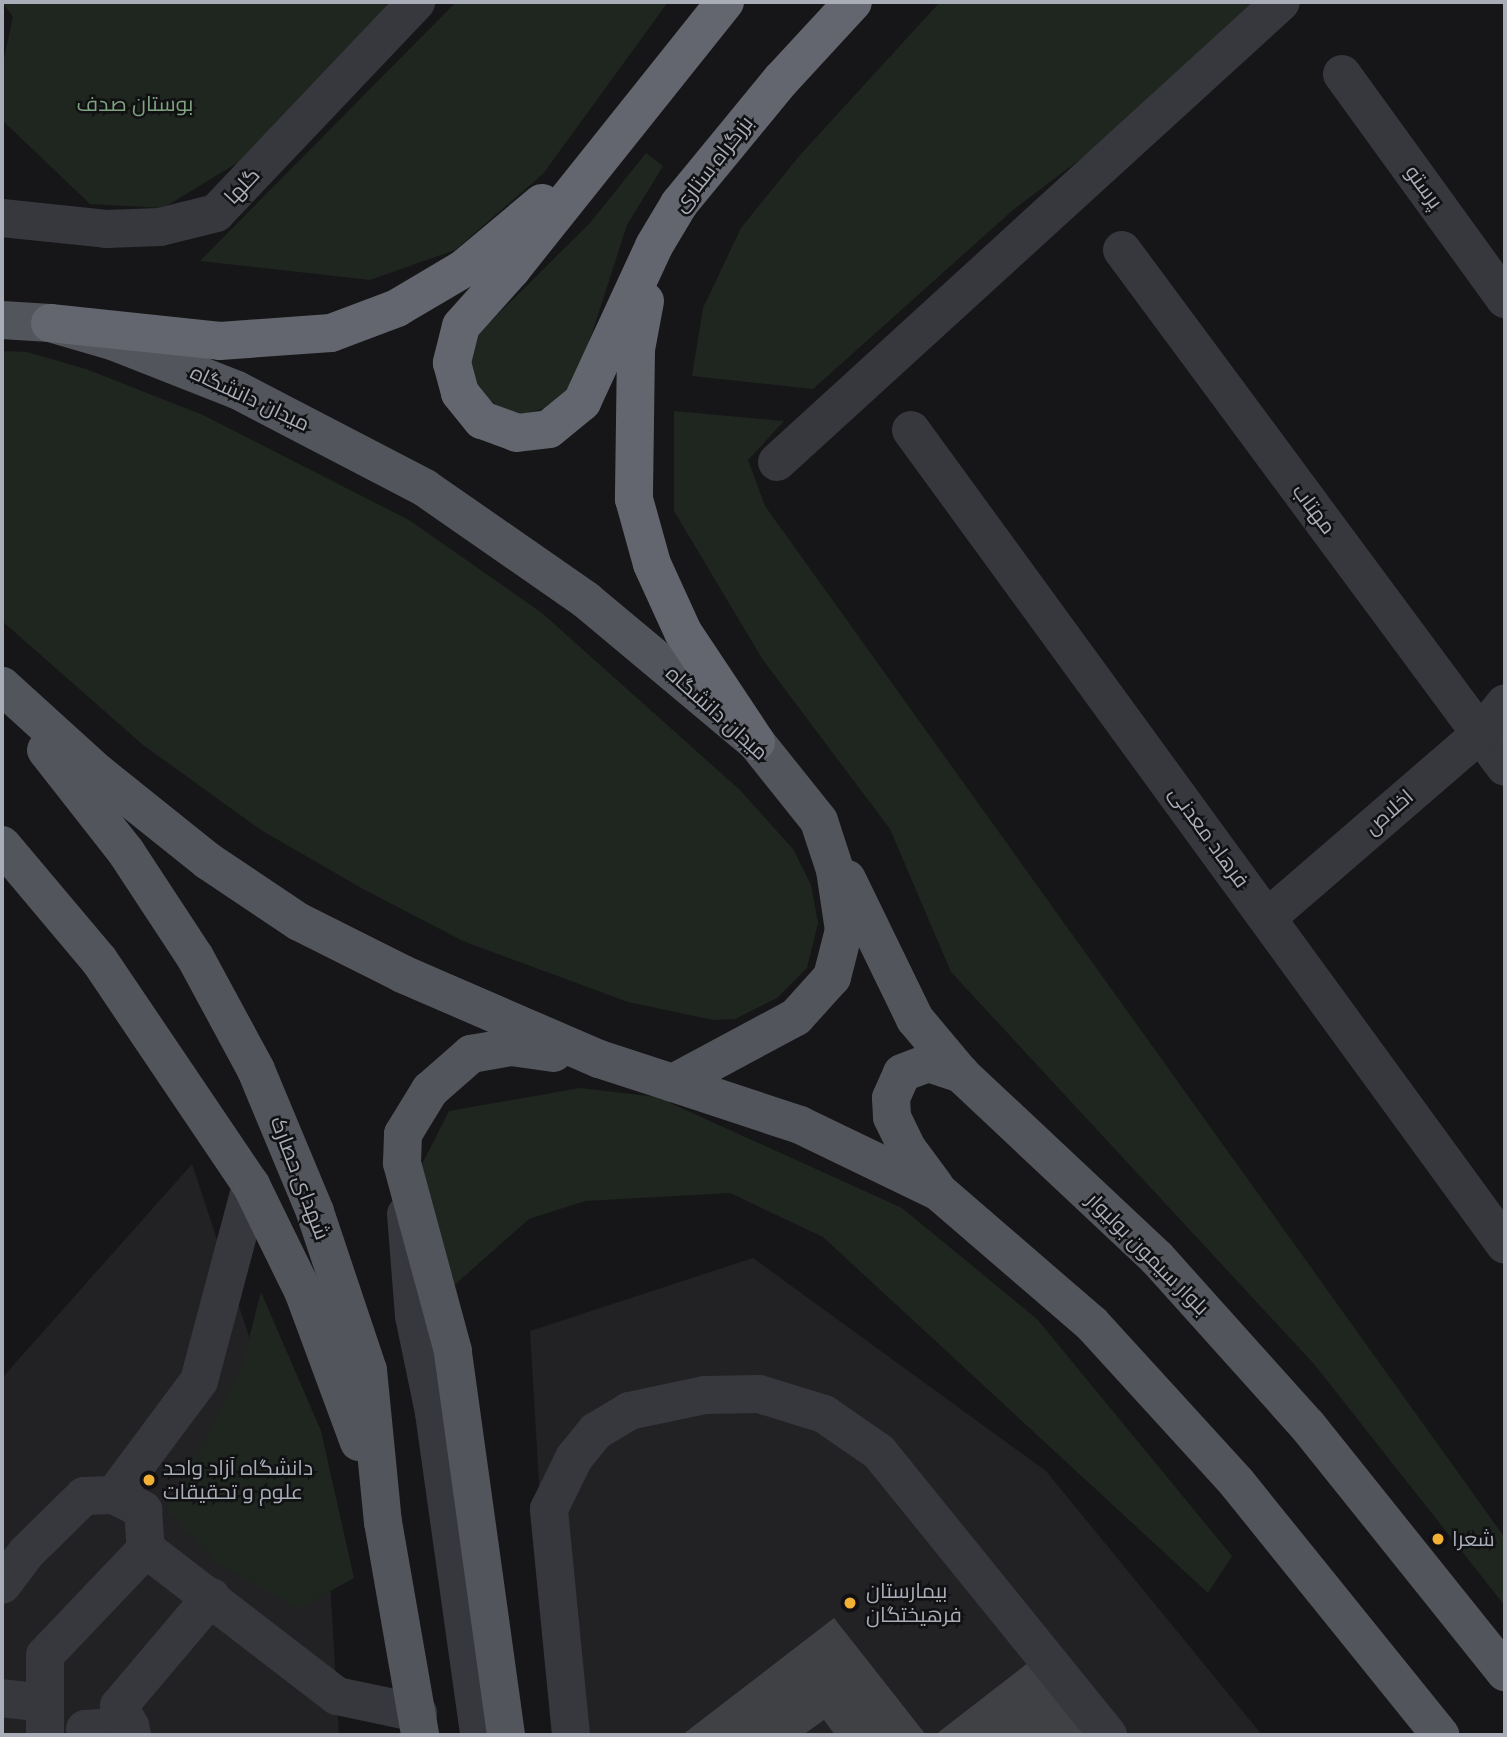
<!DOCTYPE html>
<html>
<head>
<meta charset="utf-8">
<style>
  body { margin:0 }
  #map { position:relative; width:1507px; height:1737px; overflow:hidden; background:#161618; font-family:Figtree,Cairo,sans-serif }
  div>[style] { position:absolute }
  .built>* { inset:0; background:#222225 }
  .green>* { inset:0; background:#1e261f }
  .building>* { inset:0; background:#404145 }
  .minor>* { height:38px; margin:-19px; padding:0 19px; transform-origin:19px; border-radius:19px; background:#37383d }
  .major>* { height:38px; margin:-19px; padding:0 19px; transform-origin:19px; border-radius:19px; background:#53555c }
  .highway>* { height:38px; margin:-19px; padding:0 19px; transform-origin:19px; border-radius:19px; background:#63666e }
  .dots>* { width:19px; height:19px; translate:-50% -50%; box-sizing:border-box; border:4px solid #111113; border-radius:50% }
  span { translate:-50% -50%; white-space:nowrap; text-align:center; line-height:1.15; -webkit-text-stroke:5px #111113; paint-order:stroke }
  .park-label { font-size:21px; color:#7fa381 }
  .street-label { font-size:21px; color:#a8adb8 }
  .poi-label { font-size:21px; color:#a8adb8 }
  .left { translate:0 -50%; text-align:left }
  .frame { position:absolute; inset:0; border:4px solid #a8adb8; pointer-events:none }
</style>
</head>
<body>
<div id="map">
  <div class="built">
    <i style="clip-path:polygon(192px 1164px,330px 1581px,339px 1735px,2px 1735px,2px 1378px)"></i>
    <i style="clip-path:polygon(753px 1258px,1046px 1471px,1262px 1735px,554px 1735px,530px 1331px)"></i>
  </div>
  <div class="green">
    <i style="clip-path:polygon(2px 2px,383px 2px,388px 6px,252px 154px,163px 208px,90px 204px,2px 120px,2px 67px,13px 17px)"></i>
    <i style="clip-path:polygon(456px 2px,668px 2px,543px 174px,455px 250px,370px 280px,200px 261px)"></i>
    <i style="clip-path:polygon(940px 2px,1257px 2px,1174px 88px,1013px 210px,813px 389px,692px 376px,703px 308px,741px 228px,800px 155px)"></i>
    <i style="clip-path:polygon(646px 153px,663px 166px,627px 225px,584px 358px,565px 397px,550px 407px,523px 414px,498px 407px,479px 390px,472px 374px,471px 356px,479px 333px,590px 223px)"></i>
    <i style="clip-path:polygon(2px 351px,27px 352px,86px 369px,203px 415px,409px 520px,542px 613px,740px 790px,793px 849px,811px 885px,818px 923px,807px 968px,777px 998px,735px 1019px,713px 1020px,628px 1002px,463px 941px,363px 889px,261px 830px,143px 745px,2px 621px)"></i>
    <i style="clip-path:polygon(674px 411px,784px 421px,748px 460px,765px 506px,1505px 1538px,1505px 1606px,1314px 1364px,951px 972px,890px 829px,763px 660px,674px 511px)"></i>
    <i style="clip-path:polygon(580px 1088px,657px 1097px,902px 1208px,1037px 1319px,1232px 1556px,1208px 1593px,823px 1237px,730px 1193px,585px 1201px,529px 1219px,450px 1289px,421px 1166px,449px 1111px)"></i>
    <i style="clip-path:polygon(261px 1292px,321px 1431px,354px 1578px,298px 1609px,218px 1564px,167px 1510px,242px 1366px)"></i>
  </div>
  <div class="building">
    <i style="clip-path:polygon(834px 1618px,926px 1735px,835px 1735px,824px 1720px,803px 1735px,682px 1735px)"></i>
    <i style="clip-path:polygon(1033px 1659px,1092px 1735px,935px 1735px)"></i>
  </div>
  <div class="minor">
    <i style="left:1342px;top:74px;width:278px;rotate:54.1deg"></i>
    <i style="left:2px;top:218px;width:105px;rotate:6deg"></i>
    <i style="left:106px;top:229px;width:54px;rotate:-2.1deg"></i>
    <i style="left:160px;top:227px;width:58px;rotate:-14deg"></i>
    <i style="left:216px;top:213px;width:291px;rotate:-46.5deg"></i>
    <i style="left:1122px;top:250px;width:643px;rotate:53.47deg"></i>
    <i style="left:911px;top:430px;width:1008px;rotate:53.91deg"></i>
    <i style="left:777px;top:462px;width:682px;rotate:-42.39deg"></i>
    <i style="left:1268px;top:917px;width:281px;rotate:-40.8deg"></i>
    <i style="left:1481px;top:733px;width:38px;rotate:-51deg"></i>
    <i style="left:406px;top:1214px;width:102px;rotate:85.5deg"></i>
    <i style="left:414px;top:1316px;width:99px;rotate:78.3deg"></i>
    <i style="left:434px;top:1413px;width:325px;rotate:82deg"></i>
    <i style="left:114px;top:1495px;width:142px;rotate:-53.3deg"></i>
    <i style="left:199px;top:1381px;width:203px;rotate:-75.1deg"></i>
    <i style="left:146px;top:1549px;width:241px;rotate:37.6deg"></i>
    <i style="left:337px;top:1696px;width:83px;rotate:11.9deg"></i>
    <i style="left:2px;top:1585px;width:40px;rotate:-53deg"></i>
    <i style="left:26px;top:1553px;width:81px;rotate:-44.5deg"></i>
    <i style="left:84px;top:1496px;width:30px;rotate:-2deg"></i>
    <i style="left:114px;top:1495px;width:33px;rotate:27deg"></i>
    <i style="left:143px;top:1510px;width:39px;rotate:86deg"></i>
    <i style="left:146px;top:1549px;width:146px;rotate:133.6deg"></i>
    <i style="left:45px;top:1655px;width:80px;rotate:90deg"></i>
    <i style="left:2px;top:1698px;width:42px;rotate:6.8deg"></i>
    <i style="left:130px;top:1726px;width:23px;rotate:-119deg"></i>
    <i style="left:119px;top:1706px;width:143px;rotate:-49.8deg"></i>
    <i style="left:85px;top:1729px;width:45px;rotate:-3.8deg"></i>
    <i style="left:130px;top:1726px;width:9px;rotate:77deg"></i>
    <i style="left:571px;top:1735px;width:227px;rotate:-95.6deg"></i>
    <i style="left:549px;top:1509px;width:57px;rotate:-63.9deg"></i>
    <i style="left:574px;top:1458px;width:35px;rotate:-51deg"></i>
    <i style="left:596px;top:1431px;width:39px;rotate:-31deg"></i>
    <i style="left:629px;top:1411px;width:78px;rotate:-11.9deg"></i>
    <i style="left:705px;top:1395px;width:54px;rotate:-1.1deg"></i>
    <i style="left:759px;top:1394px;width:68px;rotate:17.1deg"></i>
    <i style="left:824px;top:1414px;width:67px;rotate:34.6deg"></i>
    <i style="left:879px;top:1452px;width:364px;rotate:51deg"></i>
  </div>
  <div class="major">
    <i style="left:2px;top:320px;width:48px;rotate:3.6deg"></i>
    <i style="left:50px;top:323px;width:68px;rotate:16.3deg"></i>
    <i style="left:115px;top:342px;width:131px;rotate:21.5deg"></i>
    <i style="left:237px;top:390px;width:212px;rotate:27.5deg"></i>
    <i style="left:425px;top:488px;width:196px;rotate:34.8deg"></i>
    <i style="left:586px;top:600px;width:222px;rotate:39.9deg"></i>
    <i style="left:756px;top:742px;width:101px;rotate:51.4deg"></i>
    <i style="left:819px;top:821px;width:52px;rotate:71.9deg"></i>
    <i style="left:835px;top:870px;width:61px;rotate:81.5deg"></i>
    <i style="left:844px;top:930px;width:49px;rotate:104.3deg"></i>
    <i style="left:832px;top:977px;width:54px;rotate:132deg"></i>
    <i style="left:796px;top:1017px;width:140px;rotate:151.8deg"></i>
    <i style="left:673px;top:1083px;width:78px;rotate:-162deg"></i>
    <i style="left:599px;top:1059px;width:214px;rotate:-156.6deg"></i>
    <i style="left:403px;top:974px;width:116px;rotate:-153.4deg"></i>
    <i style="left:299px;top:922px;width:110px;rotate:-146.2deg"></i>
    <i style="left:208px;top:861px;width:141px;rotate:-141.3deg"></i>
    <i style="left:98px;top:773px;width:130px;rotate:-137.8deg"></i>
    <i style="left:46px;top:750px;width:130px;rotate:51.9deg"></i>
    <i style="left:126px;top:852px;width:126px;rotate:56.7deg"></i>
    <i style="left:195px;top:957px;width:128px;rotate:61.6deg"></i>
    <i style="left:256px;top:1070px;width:154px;rotate:67.4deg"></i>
    <i style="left:315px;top:1212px;width:167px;rotate:71.5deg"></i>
    <i style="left:368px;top:1370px;width:153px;rotate:84.4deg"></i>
    <i style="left:383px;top:1522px;width:216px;rotate:80.1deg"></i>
    <i style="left:2px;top:845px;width:150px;rotate:49.9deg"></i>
    <i style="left:99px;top:960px;width:272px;rotate:56deg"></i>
    <i style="left:251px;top:1185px;width:118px;rotate:63.9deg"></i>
    <i style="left:303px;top:1291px;width:161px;rotate:69.7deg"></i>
    <i style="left:847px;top:879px;width:156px;rotate:64.1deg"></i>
    <i style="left:915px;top:1019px;width:72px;rotate:50.1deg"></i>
    <i style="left:961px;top:1074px;width:269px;rotate:43.2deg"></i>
    <i style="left:1157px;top:1258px;width:224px;rotate:48.1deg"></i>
    <i style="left:1307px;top:1425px;width:317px;rotate:51.3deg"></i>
    <i style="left:673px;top:1083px;width:134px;rotate:18.3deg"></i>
    <i style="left:800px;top:1125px;width:154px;rotate:25.7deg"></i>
    <i style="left:939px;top:1192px;width:202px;rotate:40.8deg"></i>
    <i style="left:1092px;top:1324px;width:215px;rotate:47.6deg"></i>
    <i style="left:1237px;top:1483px;width:324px;rotate:51.1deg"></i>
    <i style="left:935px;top:1186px;width:47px;rotate:-126.4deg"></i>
    <i style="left:907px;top:1148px;width:34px;rotate:-116deg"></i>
    <i style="left:892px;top:1117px;width:19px;rotate:-93deg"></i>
    <i style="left:891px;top:1098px;width:27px;rotate:-66deg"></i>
    <i style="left:902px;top:1073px;width:28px;rotate:-21deg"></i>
    <i style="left:928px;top:1063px;width:35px;rotate:18deg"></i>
    <i style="left:506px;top:1735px;width:388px;rotate:-97.9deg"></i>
    <i style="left:453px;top:1351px;width:195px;rotate:-105.2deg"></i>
    <i style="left:402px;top:1163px;width:29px;rotate:-88deg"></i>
    <i style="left:403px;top:1134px;width:52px;rotate:-58.5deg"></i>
    <i style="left:430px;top:1090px;width:55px;rotate:-41.3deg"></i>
    <i style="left:471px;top:1054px;width:41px;rotate:-9.9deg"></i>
    <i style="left:511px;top:1047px;width:43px;rotate:7.9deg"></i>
  </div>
  <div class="highway">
    <i style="left:725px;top:2px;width:342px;rotate:128.6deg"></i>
    <i style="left:512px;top:269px;width:76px;rotate:131.8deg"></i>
    <i style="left:461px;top:326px;width:38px;rotate:104deg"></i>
    <i style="left:452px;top:363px;width:31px;rotate:75deg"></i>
    <i style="left:460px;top:393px;width:35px;rotate:51deg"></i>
    <i style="left:482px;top:420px;width:37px;rotate:20deg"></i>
    <i style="left:517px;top:433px;width:32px;rotate:-7deg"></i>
    <i style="left:549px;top:429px;width:43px;rotate:-39.3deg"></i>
    <i style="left:582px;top:402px;width:172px;rotate:-65.2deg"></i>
    <i style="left:654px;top:246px;width:49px;rotate:-59.2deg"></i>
    <i style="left:679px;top:204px;width:161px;rotate:-50.6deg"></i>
    <i style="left:781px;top:80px;width:106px;rotate:-47.3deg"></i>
    <i style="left:645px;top:301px;width:49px;rotate:100.6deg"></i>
    <i style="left:636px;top:349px;width:150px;rotate:90.8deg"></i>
    <i style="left:634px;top:499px;width:67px;rotate:74.5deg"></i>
    <i style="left:652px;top:564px;width:75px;rotate:65.5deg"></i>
    <i style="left:683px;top:632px;width:132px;rotate:56.4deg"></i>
    <i style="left:50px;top:323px;width:171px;rotate:6deg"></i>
    <i style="left:220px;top:341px;width:111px;rotate:-4.1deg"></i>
    <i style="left:331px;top:333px;width:71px;rotate:-20.7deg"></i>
    <i style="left:397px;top:308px;width:77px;rotate:-30.6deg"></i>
    <i style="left:463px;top:269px;width:103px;rotate:-39.9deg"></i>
  </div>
  <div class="dots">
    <i style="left:149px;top:1480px;background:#f2b134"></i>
    <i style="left:1438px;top:1539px;background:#f2b134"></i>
    <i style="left:850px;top:1603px;background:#f2b134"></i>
  </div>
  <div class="park-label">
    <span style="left:135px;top:104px">بوستان صدف</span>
  </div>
  <div class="street-label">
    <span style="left:713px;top:164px;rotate:-52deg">بزرگراه ستاری</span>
    <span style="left:242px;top:186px;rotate:-47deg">گلها</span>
    <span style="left:1424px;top:187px;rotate:54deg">پرستو</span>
    <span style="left:250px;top:398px;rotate:25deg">میدان دانشگاه</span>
    <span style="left:1314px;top:509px;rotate:53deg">مهتاب</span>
    <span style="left:717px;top:713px;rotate:42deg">میدان دانشگاه</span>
    <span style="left:1389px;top:812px;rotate:-41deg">اخلاص</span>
    <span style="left:1209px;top:837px;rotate:54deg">فرهاد معدنی</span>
    <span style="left:300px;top:1178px;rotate:69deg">شهدای حصارک</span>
    <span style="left:1148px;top:1254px;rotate:45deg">بلوار سیمون بولیوار</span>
  </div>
  <div class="poi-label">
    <span class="left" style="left:163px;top:1480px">دانشگاه آزاد واحد<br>علوم و تحقیقات</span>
    <span class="left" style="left:1452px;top:1539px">شعرا</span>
    <span class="left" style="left:866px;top:1603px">بیمارستان<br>فرهیختگان</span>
  </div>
  <div class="frame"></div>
</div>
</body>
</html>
